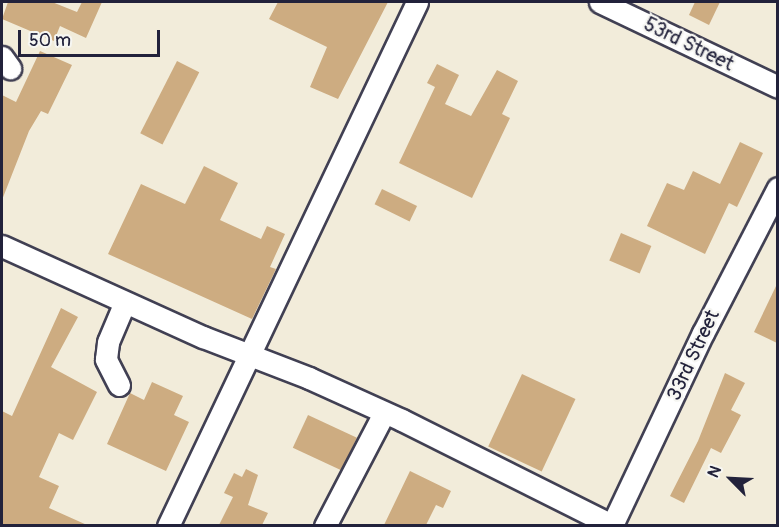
<!DOCTYPE html>
<html>
<head>
<meta charset="utf-8">
<style>
  body { margin:0 }
  #map { position:relative; width:779px; height:527px; overflow:hidden; background:#f2ecda; font-family:Pangolin,sans-serif }
  div>[style] { position:absolute }
  .building>* { inset:0; background:#cdac81; transform-origin:0 0 }
  .roads { filter:drop-shadow(2px 0 #414053) drop-shadow(-2px 0 #414053) drop-shadow(0 2px #414053) drop-shadow(0 -2px #414053) }
  .minor>* { height:21px; margin:-10.5px; padding:0 10.5px; transform-origin:10.5px; border-radius:10.5px; background:#fff }
  span { translate:-50% -50%; white-space:nowrap; text-align:center; line-height:1.15; -webkit-text-stroke:4.5px #f6f6f2; paint-order:stroke }
  .street-label { font-size:20px; color:#22223b }
  .frame { position:absolute; inset:0; border:3px solid #22223b; pointer-events:none }
  .north { position:absolute; left:701px; top:449px; width:60px; height:60px; -webkit-text-stroke:4px #f6f6f2; paint-order:stroke; rotate:294deg; font-size:16px; font-weight:700; line-height:24px; text-align:center; color:#22223b }
  .north::after { content:''; display:block; margin:auto; width:21px; height:27px; background:#22223b; clip-path:polygon(50% 0,100% 100%,50% 72%,0 100%) }
  .scale { position:absolute; left:18px; top:30px; width:142px; height:27px; box-sizing:border-box; border:3px solid #22223b; border-top:0; padding-left:8px; font-size:18px; line-height:21px; white-space:nowrap; color:#22223b; -webkit-text-stroke:4px #f6f6f2; paint-order:stroke }
</style>
</head>
<body>
<div id="map">
  <div class="building">
    <i style="clip-path:polygon(8px 2px,52px 2px,77px 12px,82px 2px,102px 2px,86px 38px,60px 26px,54px 41px,2px 19px)"></i>
    <i style="clip-path:polygon(278px 2px,388px 2px,338px 99px,310px 87px,327px 47px,269px 19px)"></i>
    <i style="clip-path:polygon(695px 2px,720px 2px,709px 25px,689px 15px)"></i>
    <i style="clip-path:polygon(40px 51px,72px 65px,48px 114px,41px 111px,29px 131px,2px 200px,2px 95px,16px 102px)"></i>
    <i style="left:177px;top:61px;width:25px;height:81px;rotate:27deg"></i>
    <i style="clip-path:polygon(437px 64px,459px 75px,445px 104px,471px 116px,497px 70px,518px 81px,502px 114px,510px 118px,472px 198px,399px 163px,435px 87px,427px 83px)"></i>
    <i style="clip-path:polygon(740px 142px,763px 153px,737px 207px,729px 203px,705px 254px,647px 226px,667px 183px,684px 190px,693px 171px,720px 184px)"></i>
    <i style="clip-path:polygon(204px 166px,238px 183px,220px 220px,261px 239px,267px 226px,285px 234px,270px 267px,276px 269px,252px 319px,108px 254px,141px 184px,185px 204px)"></i>
    <i style="left:382px;top:189px;width:39px;height:17px;rotate:26deg"></i>
    <i style="left:621px;top:233px;width:33px;height:30px;rotate:23deg"></i>
    <i style="clip-path:polygon(777px 284px,777px 343px,754px 332px)"></i>
    <i style="clip-path:polygon(61px 308px,78px 317px,51px 367px,97px 392px,73px 440px,59px 433px,39px 477px,59px 486px,49px 508px,87px 525px,2px 525px,2px 411px,12px 416px)"></i>
    <i style="clip-path:polygon(725px 373px,745px 383px,731px 410px,741px 415px,721px 453px,711px 448px,684px 503px,670px 496px,698px 441px)"></i>
    <i style="left:522px;top:374px;width:59px;height:80px;rotate:25deg"></i>
    <i style="clip-path:polygon(152px 382px,183px 396px,174px 415px,189px 422px,166px 471px,107px 444px,130px 393px,144px 400px)"></i>
    <i style="left:308px;top:415px;width:54px;height:36px;rotate:25deg"></i>
    <i style="clip-path:polygon(246px 469px,258px 475px,248px 505px,268px 513px,262px 525px,219px 525px,233px 497px,224px 493px,234px 473px,242px 477px)"></i>
    <i style="clip-path:polygon(410px 471px,451px 491px,443px 508px,436px 505px,426px 525px,384px 525px)"></i>
  </div>
  <div class="roads">
    <div class="minor">
      <i style="left:600px;top:2px;width:197px;rotate:25.5deg"></i>
      <i style="left:2px;top:57px;width:14px;rotate:54deg"></i>
      <i style="left:2px;top:246px;width:221px;rotate:24.4deg"></i>
      <i style="left:203px;top:337px;width:114px;rotate:21.1deg"></i>
      <i style="left:309px;top:378px;width:102px;rotate:24.3deg"></i>
      <i style="left:402px;top:420px;width:237px;rotate:26.6deg"></i>
      <i style="left:119px;top:385px;width:29px;rotate:-117deg"></i>
      <i style="left:106px;top:359px;width:17px;rotate:-83deg"></i>
      <i style="left:108px;top:342px;width:43px;rotate:-67deg"></i>
      <i style="left:613px;top:523px;width:210px;rotate:-64.7deg"></i>
      <i style="left:703px;top:333px;width:163px;rotate:-62.7deg"></i>
      <i style="left:168px;top:526px;width:580px;rotate:-64.58deg"></i>
      <i style="left:325px;top:526px;width:127px;rotate:-62.4deg"></i>
    </div>
  </div>
  <div class="street-label">
    <span style="left:689px;top:44px;rotate:26deg">53rd Street</span>
    <span style="left:693px;top:355px;rotate:-65deg">33rd Street</span>
  </div>
  <div class="frame"></div>
  <div class="north">N</div>
  <div class="scale">50 m</div>
</div>
</body>
</html>
